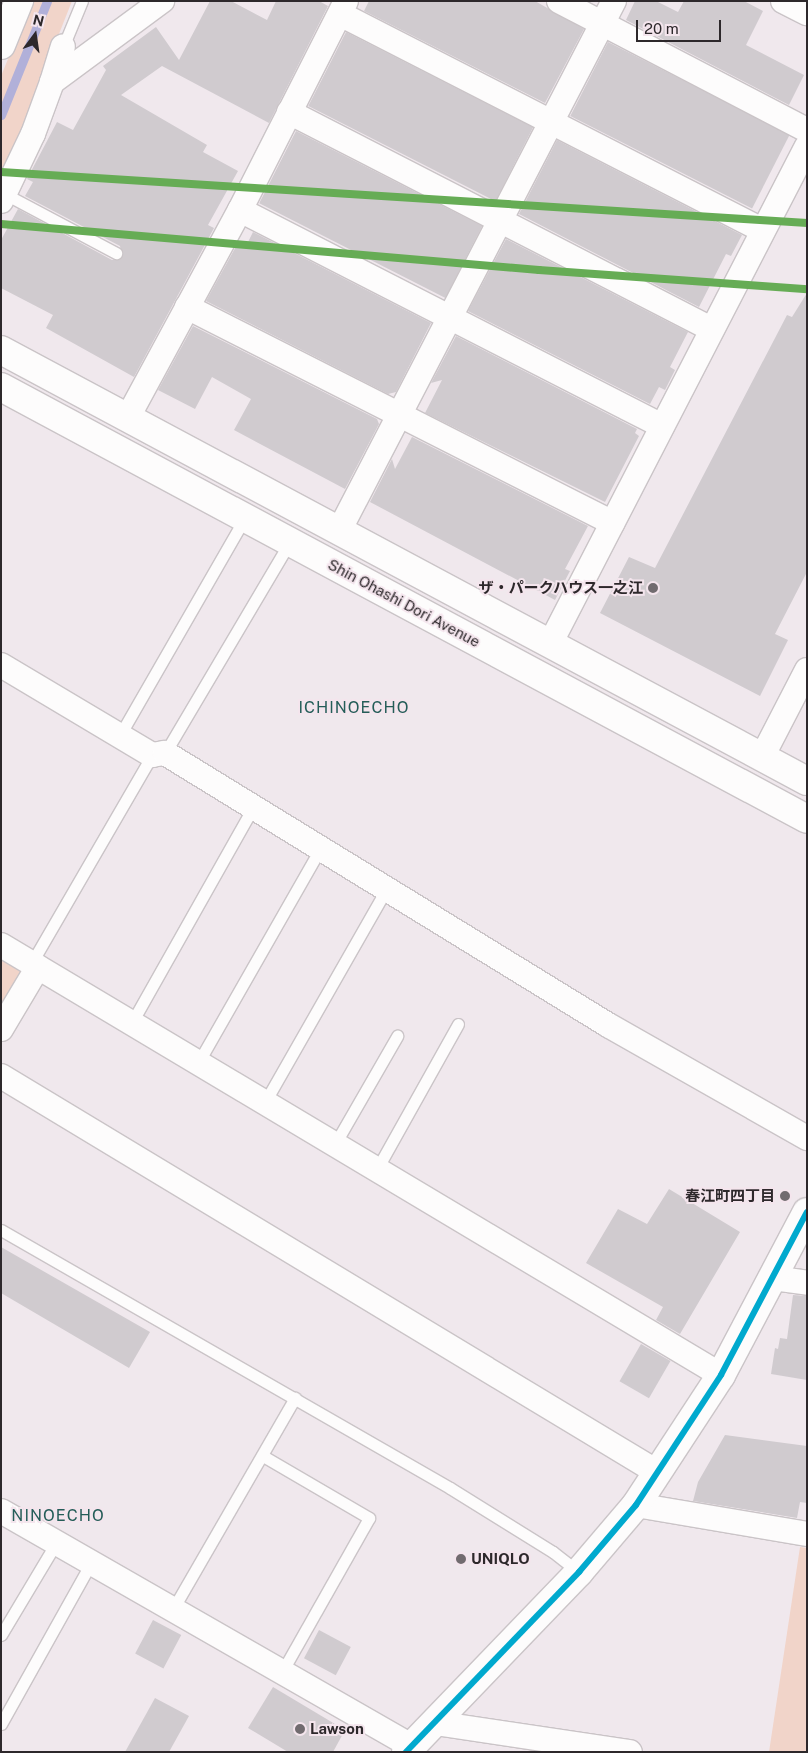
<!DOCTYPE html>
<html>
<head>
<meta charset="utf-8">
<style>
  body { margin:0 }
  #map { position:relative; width:808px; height:1753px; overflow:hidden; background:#f0e8ed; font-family:"Public Sans","Noto Sans JP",sans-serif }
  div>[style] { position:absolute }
  .green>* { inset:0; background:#f1d4c9 }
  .stream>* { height:9px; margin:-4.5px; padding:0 4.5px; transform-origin:4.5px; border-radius:4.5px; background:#b1b0d9 }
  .building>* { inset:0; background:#d0cbcf; transform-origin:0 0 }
  .roads { filter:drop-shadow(1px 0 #cac4c7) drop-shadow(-1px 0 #cac4c7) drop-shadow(0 1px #cac4c7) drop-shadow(0 -1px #cac4c7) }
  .service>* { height:11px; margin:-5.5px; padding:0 5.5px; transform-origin:5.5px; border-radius:5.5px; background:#fdfcfc }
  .minor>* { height:24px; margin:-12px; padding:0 12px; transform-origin:12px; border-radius:12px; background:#fdfcfc }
  .tertiary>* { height:28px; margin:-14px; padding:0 14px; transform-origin:14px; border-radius:14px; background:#fdfcfc }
  .primary>* { height:28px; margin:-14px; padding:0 14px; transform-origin:14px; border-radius:14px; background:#fdfcfc }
  .bus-1>* { height:6px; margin:-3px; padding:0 3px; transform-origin:3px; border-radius:3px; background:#00a9ce }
  .metro-1>* { height:8px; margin:-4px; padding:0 4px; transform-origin:4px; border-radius:4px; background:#66ac55 }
  .dots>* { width:14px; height:14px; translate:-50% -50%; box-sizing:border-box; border:2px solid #f4e5ed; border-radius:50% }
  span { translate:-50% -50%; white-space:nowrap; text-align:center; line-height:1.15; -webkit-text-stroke:4px #f4e5ed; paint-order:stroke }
  .poi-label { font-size:15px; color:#2d282b; font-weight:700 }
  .right { translate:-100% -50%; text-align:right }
  .left { translate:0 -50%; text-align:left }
  .street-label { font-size:15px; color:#2d282b }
  .neighbourhood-label { font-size:16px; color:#245d58; letter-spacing:1px }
  .frame { position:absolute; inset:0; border:2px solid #2d282b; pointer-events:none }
  .north { position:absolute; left:10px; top:10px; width:50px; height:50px; -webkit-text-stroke:4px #f4e5ed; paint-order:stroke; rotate:14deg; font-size:14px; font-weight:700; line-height:20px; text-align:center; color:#2d282b }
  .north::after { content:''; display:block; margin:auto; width:18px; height:22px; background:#2d282b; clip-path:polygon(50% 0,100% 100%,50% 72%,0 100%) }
  .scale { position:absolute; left:636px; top:20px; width:85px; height:22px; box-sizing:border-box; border:2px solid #2d282b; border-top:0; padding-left:6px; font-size:15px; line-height:18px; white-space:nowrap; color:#2d282b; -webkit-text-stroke:4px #f4e5ed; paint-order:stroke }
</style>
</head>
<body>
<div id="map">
  <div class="green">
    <i style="clip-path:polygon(32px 1px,72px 1px,1px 181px,1px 76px)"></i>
    <i style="clip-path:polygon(1px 949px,27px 965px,1px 1029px)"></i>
    <i style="clip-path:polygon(800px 1547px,807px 1548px,807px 1752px,769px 1752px)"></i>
  </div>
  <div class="stream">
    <i style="left:1px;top:115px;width:123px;rotate:-68deg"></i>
  </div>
  <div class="building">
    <i style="clip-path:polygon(210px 1px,231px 1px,267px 20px,276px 1px,319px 1px,328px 6px,269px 123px,162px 66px,121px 95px,207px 145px,203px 152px,238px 171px,208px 225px,214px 228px,134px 377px,46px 328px,53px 315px,1px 288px,1px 240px,18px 209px,112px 260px,122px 257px,120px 246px,25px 196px,33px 182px,27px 179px,57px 122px,73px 130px,106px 70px,103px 66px,156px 27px,179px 60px)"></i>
    <i style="clip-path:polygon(369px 1px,535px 1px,584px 29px,545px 103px,364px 11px)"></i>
    <i style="clip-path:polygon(635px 1px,656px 1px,678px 12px,684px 1px,744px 1px,763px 11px,746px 45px,804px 75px,789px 105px,626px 20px)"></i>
    <i style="left:346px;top:32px;width:210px;height:83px;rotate:27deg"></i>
    <i style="left:608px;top:42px;width:204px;height:83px;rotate:27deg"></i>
    <i style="left:296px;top:131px;width:209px;height:81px;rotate:27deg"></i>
    <i style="clip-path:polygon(557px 140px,742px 235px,731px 256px,726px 254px,699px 307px,519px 214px)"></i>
    <i style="clip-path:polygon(253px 232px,431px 323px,396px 392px,388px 394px,206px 301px,239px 241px,246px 246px)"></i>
    <i style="clip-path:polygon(506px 239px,688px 332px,670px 367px,675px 370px,665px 390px,659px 387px,650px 404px,468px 311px)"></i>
    <i style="clip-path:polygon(807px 293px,807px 572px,775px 634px,788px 640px,760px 696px,600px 613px,629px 557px,655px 568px,787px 315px,792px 317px)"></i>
    <i style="clip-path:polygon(193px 326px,377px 419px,379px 424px,345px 489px,234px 430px,251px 399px,212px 377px,195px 409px,158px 390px)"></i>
    <i style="clip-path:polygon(456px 336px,637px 429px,635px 433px,639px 436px,605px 502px,425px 413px,442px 380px,431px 383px)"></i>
    <i style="clip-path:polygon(412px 437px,588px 526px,565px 569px,570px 571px,555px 600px,370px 502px,392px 459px,395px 469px)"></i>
    <i style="clip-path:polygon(669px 1189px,740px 1232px,680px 1334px,656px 1320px,663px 1307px,586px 1263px,618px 1209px,647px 1224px)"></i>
    <i style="clip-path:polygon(1px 1247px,150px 1332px,129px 1368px,1px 1293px)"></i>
    <i style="clip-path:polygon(793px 1295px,807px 1296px,807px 1380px,771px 1374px,775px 1348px,778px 1349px,780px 1338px,787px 1339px)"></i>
    <i style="left:641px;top:1344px;width:34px;height:43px;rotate:30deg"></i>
    <i style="clip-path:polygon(725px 1435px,807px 1446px,807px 1503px,800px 1502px,797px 1518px,693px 1501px,698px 1482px)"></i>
    <i style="left:153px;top:1620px;width:32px;height:38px;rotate:28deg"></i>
    <i style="left:319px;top:1630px;width:36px;height:32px;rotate:28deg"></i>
    <i style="clip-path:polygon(273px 1687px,345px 1730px,333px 1752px,288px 1752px,248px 1728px)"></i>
    <i style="clip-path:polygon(155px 1698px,189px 1716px,169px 1752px,125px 1752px)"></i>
  </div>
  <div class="roads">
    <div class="service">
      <i style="left:63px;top:47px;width:50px;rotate:-67.6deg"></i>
      <i style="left:5px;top:194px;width:126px;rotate:28deg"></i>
      <i style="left:120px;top:735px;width:250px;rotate:-60.1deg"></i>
      <i style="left:165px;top:753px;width:245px;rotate:-59.4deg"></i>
      <i style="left:31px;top:964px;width:241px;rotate:-59.9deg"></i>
      <i style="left:131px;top:1024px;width:250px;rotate:-60.6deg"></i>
      <i style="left:198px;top:1063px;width:249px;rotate:-60.3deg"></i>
      <i style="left:265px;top:1102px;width:246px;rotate:-60.3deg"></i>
      <i style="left:335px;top:1144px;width:125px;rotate:-60.1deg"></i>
      <i style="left:377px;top:1169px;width:166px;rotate:-60.8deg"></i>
      <i style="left:1px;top:1230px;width:518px;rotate:29.88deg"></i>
      <i style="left:450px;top:1488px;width:121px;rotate:31.9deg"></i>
      <i style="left:553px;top:1552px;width:33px;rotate:38deg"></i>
      <i style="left:263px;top:1456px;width:123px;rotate:30.3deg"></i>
      <i style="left:369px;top:1518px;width:177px;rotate:119.5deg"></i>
      <i style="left:173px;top:1609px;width:244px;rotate:-60deg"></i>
      <i style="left:1px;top:1635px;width:107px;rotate:-59.1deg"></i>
      <i style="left:1px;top:1724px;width:184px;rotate:-60.8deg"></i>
    </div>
    <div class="minor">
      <i style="left:559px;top:1px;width:280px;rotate:27.5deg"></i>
      <i style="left:783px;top:1px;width:27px;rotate:27deg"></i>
      <i style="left:340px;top:14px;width:475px;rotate:27.1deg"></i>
      <i style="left:52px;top:82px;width:37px;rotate:-73deg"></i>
      <i style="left:289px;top:112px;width:475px;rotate:27.2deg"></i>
      <i style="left:1px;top:201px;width:74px;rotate:-64.5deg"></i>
      <i style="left:33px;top:134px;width:55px;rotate:-69.9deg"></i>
      <i style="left:52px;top:82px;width:137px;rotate:-36.4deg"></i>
      <i style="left:240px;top:210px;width:474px;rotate:27.1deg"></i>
      <i style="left:187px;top:307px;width:477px;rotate:26.9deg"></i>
      <i style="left:128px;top:417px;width:235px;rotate:-61.6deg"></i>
      <i style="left:240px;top:210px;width:234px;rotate:-63.1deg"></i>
      <i style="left:339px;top:531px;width:597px;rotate:-62.58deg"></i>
      <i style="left:550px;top:644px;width:560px;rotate:-62.7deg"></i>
      <i style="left:1px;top:665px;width:176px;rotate:30.8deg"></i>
      <i style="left:152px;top:755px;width:13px;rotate:-9deg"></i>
      <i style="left:165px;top:753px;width:520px;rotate:31.55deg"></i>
      <i style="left:608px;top:1025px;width:229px;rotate:29.6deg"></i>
      <i style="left:762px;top:757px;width:98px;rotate:-62.7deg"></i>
      <i style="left:1px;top:945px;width:839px;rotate:30.85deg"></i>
      <i style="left:1px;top:1029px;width:72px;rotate:-59.2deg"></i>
      <i style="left:1px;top:1076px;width:766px;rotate:31.12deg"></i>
      <i style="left:773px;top:1278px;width:34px;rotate:8deg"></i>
      <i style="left:636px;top:1505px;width:173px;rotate:9.6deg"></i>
      <i style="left:1px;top:1511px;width:473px;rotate:29.8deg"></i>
      <i style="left:435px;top:1723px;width:197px;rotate:8.5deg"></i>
    </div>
    <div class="tertiary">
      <i style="left:1px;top:45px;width:48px;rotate:-67.8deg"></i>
      <i style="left:406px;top:1752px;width:250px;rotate:-46.1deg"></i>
      <i style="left:579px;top:1572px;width:88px;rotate:-49.6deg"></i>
      <i style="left:636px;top:1505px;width:155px;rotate:-56.8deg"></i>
      <i style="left:721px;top:1375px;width:184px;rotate:-62.2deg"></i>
    </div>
    <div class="primary">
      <i style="left:1px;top:350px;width:914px;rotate:28.14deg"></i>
      <i style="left:1px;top:387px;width:914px;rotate:28.19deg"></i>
    </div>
  </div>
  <div class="bus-1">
    <i style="left:406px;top:1752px;width:250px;rotate:-46.1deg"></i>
    <i style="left:579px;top:1572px;width:88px;rotate:-49.6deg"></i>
    <i style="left:636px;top:1505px;width:155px;rotate:-56.8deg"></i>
    <i style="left:721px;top:1375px;width:184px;rotate:-62.2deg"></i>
  </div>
  <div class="metro-1">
    <i style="left:1px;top:172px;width:808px;rotate:3.62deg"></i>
    <i style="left:1px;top:224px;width:540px;rotate:4.89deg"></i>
    <i style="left:539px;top:270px;width:269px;rotate:4.1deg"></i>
  </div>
  <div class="dots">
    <i style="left:653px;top:588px;background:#716b6f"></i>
    <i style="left:785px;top:1196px;background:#716b6f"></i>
    <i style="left:461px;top:1559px;background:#716b6f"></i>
    <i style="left:300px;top:1729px;background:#716b6f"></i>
  </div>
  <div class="poi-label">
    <span class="right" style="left:643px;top:588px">ザ・パークハウス一之江</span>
    <span class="right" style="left:775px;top:1196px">春江町四丁目</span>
    <span class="left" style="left:471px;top:1559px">UNIQLO</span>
    <span class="left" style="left:310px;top:1729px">Lawson</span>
  </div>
  <div class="street-label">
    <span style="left:404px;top:603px;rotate:28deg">Shin Ohashi Dori Avenue</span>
  </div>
  <div class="neighbourhood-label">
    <span style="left:354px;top:708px">ICHINOECHO</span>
    <span style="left:58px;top:1516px">NINOECHO</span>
  </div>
  <div class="frame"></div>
  <div class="north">N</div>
  <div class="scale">20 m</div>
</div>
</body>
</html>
